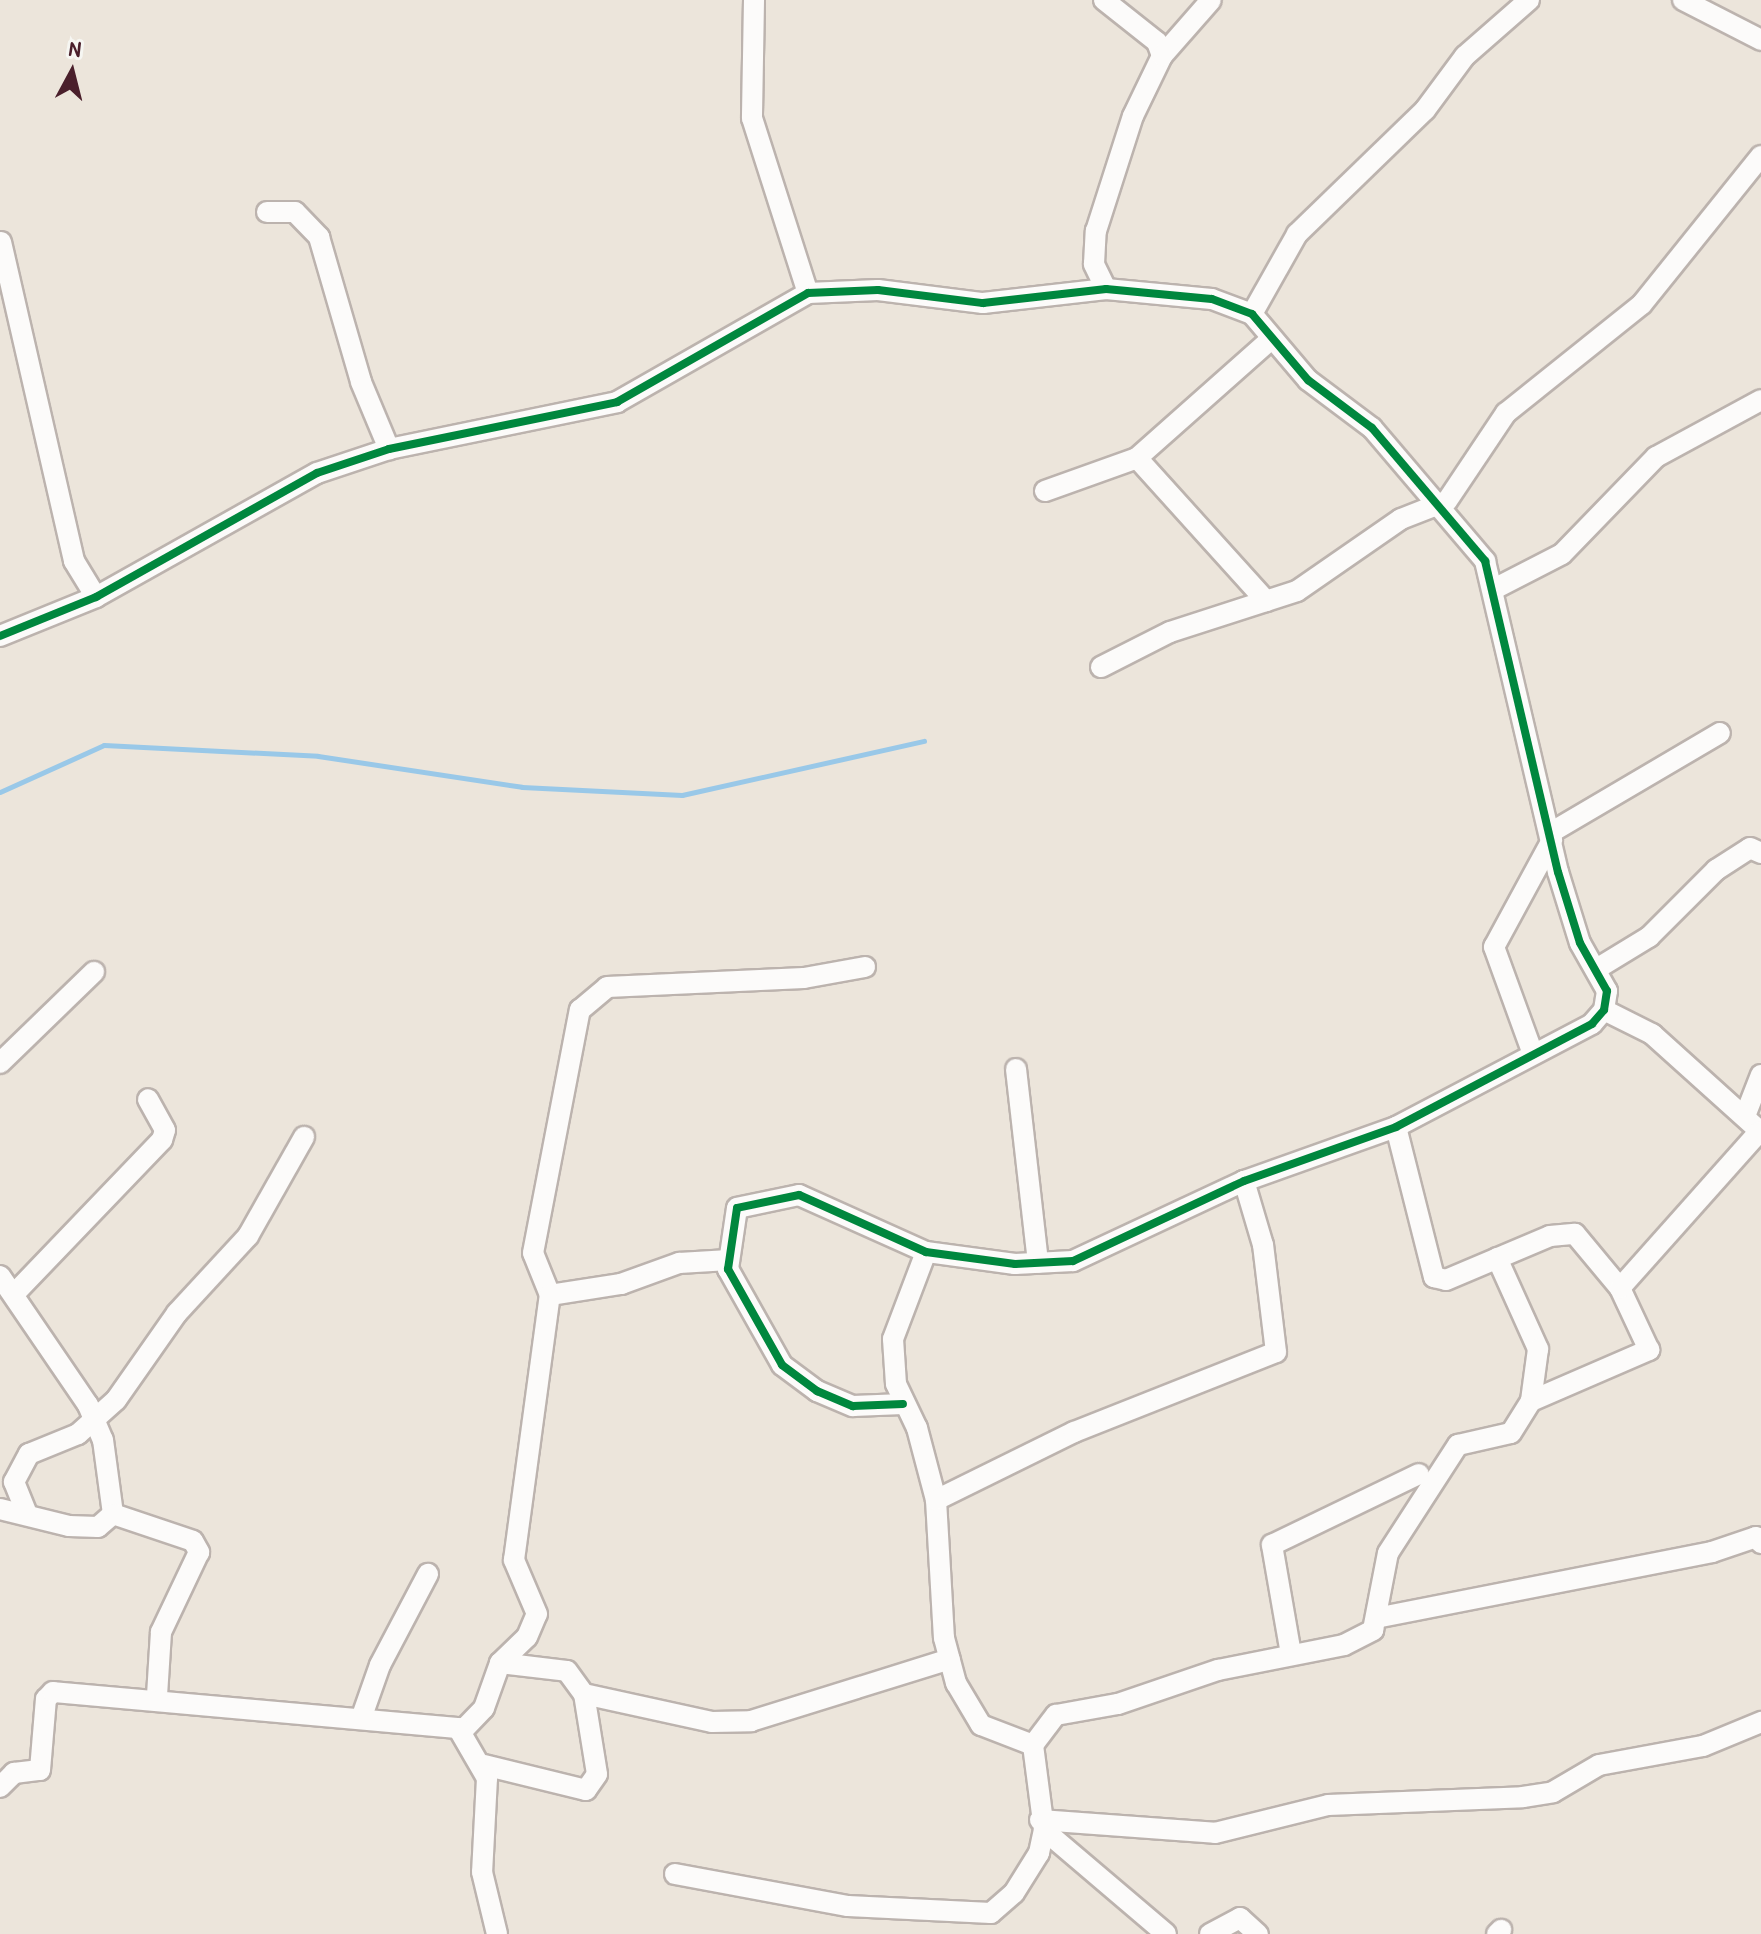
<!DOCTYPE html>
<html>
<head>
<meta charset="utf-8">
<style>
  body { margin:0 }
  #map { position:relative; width:1761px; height:1934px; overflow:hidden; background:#ece5db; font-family:"Patrick Hand",sans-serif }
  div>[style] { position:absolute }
  .stream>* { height:5px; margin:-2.5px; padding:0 2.5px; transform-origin:2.5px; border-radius:2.5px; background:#99c8e8 }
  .roads { filter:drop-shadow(2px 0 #bcb3ae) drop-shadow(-2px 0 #bcb3ae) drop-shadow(0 2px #bcb3ae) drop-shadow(0 -2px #bcb3ae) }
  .street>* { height:20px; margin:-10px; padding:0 10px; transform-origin:10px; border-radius:10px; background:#fcfbfa }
  .cycleway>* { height:8px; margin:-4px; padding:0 4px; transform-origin:4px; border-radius:4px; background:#00873e }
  span { translate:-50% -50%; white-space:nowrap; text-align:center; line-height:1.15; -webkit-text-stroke:6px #f6f6f2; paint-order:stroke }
  .north { position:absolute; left:32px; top:32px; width:80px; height:80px; -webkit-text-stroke:6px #f6f6f2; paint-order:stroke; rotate:7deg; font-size:22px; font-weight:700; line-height:32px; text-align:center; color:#4a1f2b }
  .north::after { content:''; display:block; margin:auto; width:28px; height:36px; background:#4a1f2b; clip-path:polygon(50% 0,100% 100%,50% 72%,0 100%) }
</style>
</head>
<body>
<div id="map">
  <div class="stream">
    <i style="left:0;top:792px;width:114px;rotate:-24.3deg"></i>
    <i style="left:104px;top:745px;width:214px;rotate:2.9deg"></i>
    <i style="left:318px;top:756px;width:206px;rotate:8.6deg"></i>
    <i style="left:522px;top:787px;width:160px;rotate:2.9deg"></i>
    <i style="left:682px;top:795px;width:248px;rotate:-12.6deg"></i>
  </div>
  <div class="roads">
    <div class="street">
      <i style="left:754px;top:0;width:118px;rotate:91deg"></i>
      <i style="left:752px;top:118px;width:184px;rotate:72.3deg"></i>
      <i style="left:1104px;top:0;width:68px;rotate:38.4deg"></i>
      <i style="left:1157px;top:42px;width:15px;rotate:70deg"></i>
      <i style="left:1683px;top:0;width:88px;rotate:27.1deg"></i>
      <i style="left:267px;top:212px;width:28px"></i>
      <i style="left:295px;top:212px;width:35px;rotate:46deg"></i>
      <i style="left:319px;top:237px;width:151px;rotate:73.8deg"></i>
      <i style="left:361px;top:382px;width:73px;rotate:67.3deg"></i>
      <i style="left:1px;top:242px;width:327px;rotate:77.1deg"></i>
      <i style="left:74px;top:561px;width:42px;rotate:58.6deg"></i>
      <i style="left:1106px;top:289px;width:28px;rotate:-116deg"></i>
      <i style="left:1094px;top:264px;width:33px;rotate:-87deg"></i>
      <i style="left:1096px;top:231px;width:121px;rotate:-72.2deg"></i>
      <i style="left:1133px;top:116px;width:67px;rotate:-64.2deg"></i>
      <i style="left:1162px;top:56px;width:74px;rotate:-48.8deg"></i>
      <i style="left:1252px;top:314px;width:92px;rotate:-60.6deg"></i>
      <i style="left:1297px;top:234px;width:178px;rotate:-44.1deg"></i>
      <i style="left:1425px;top:110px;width:67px;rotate:-53.5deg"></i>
      <i style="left:1465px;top:56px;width:85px;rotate:-41.2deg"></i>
      <i style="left:1137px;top:458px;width:193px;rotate:47.9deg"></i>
      <i style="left:1045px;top:491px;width:98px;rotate:-19.7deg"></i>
      <i style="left:1137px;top:458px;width:176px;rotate:-41.6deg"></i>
      <i style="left:1494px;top:589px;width:76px;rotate:-27.2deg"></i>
      <i style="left:1562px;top:554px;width:135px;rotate:-45.9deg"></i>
      <i style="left:1656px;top:457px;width:119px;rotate:-28.5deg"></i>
      <i style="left:0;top:636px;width:104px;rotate:-22.1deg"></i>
      <i style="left:96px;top:597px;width:253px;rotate:-29.3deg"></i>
      <i style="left:317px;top:473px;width:76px;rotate:-18.4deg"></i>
      <i style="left:389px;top:449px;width:233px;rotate:-11.6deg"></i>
      <i style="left:617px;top:402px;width:220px;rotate:-29.7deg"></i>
      <i style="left:808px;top:293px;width:70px;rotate:-2.5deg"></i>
      <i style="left:878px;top:290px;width:106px;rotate:7.1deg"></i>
      <i style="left:983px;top:303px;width:124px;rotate:-6.5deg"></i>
      <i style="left:1106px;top:289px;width:106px;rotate:5.4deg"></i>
      <i style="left:1212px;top:299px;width:43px;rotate:20.6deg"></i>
      <i style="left:1252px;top:314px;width:87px;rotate:49.7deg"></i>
      <i style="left:1308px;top:380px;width:80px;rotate:36.9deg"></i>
      <i style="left:1372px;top:428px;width:175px;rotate:49.6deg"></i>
      <i style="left:1485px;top:561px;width:319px;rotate:76.8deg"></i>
      <i style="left:1558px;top:872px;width:74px;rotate:72.8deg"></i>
      <i style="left:1580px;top:943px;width:55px;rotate:60.6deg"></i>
      <i style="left:1607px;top:991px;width:19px;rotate:99deg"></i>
      <i style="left:1604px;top:1010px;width:18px;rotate:131deg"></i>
      <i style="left:1592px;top:1024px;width:221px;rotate:152.3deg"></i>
      <i style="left:1396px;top:1127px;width:161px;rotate:160.4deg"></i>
      <i style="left:1244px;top:1181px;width:189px;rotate:154.9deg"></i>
      <i style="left:1073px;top:1261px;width:58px;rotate:177deg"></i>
      <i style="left:1015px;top:1264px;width:90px;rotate:-172.3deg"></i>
      <i style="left:926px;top:1252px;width:139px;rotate:-155.8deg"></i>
      <i style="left:799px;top:1195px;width:63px;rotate:168.2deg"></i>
      <i style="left:737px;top:1208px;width:62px;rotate:98.4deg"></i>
      <i style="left:728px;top:1269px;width:110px;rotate:60.6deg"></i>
      <i style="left:782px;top:1365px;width:44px;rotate:36.6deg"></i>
      <i style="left:817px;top:1391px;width:39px;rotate:23deg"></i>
      <i style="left:853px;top:1406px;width:50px;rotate:-2.3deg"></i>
      <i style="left:1101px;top:667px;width:77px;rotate:-26.9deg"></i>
      <i style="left:1170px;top:632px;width:133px;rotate:-17.9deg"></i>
      <i style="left:1297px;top:591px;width:126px;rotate:-34.7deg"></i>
      <i style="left:1401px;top:519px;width:49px;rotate:-21.4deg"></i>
      <i style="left:1447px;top:501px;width:106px;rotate:-56.2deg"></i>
      <i style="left:1506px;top:413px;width:174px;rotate:-38.7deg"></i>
      <i style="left:1642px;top:304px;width:190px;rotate:-51.2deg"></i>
      <i style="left:1550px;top:833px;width:197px;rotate:-30.5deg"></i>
      <i style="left:1598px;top:968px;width:60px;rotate:-31.3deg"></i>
      <i style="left:1649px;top:937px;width:95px;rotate:-45deg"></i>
      <i style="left:1716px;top:870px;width:40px;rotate:-32.9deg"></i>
      <i style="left:1750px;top:848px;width:12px;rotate:24deg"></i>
      <i style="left:1604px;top:1010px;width:54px;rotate:26.6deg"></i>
      <i style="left:1652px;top:1034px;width:147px;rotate:42deg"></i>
      <i style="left:1533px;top:1054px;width:114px;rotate:-110deg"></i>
      <i style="left:1494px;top:947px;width:122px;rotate:-61.5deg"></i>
      <i style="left:0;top:1063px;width:131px;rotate:-44.1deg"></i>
      <i style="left:1016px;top:1069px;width:195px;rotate:83.5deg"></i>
      <i style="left:1745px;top:1116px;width:44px;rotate:-68.7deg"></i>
      <i style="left:1396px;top:1127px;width:155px;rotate:75.8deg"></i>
      <i style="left:1434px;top:1277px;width:12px;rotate:14deg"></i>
      <i style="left:1446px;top:1280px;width:113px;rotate:-22.9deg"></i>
      <i style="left:1550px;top:1236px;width:25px;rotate:-5deg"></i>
      <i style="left:1575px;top:1234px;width:70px;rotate:50.2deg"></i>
      <i style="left:926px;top:1252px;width:93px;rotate:110.8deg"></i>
      <i style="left:893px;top:1339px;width:45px;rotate:86.2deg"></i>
      <i style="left:896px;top:1384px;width:49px;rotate:64.5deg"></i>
      <i style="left:917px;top:1428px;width:74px;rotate:75.2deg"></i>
      <i style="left:936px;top:1500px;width:138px;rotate:86.7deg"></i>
      <i style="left:944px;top:1638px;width:47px;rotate:75.1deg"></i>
      <i style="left:956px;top:1683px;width:49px;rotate:59.2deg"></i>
      <i style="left:981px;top:1725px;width:56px;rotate:21deg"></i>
      <i style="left:1033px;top:1745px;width:86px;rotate:82.6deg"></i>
      <i style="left:1044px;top:1830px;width:160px;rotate:40.4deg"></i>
      <i style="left:1497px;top:1258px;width:100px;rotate:65.7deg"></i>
      <i style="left:1538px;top:1349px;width:52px;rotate:97.7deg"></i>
      <i style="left:0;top:1276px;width:156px;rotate:55.7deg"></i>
      <i style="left:88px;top:1405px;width:38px;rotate:67deg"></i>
      <i style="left:103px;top:1440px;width:75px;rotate:82.3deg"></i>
      <i style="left:113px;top:1514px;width:84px;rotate:18.6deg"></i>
      <i style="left:193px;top:1541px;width:13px;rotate:61deg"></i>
      <i style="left:199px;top:1552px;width:89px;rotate:115.4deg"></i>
      <i style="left:161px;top:1632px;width:64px;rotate:93.6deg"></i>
      <i style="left:16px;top:1292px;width:211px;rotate:-46.2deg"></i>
      <i style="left:162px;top:1140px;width:10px;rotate:-73deg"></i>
      <i style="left:165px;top:1130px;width:35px;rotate:-119deg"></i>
      <i style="left:550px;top:1295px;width:45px;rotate:-112deg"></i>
      <i style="left:533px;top:1253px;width:248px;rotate:-79.1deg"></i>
      <i style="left:580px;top:1010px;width:35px;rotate:-40deg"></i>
      <i style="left:607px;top:987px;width:197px;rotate:-2.6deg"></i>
      <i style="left:804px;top:978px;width:62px;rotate:-10.2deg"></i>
      <i style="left:936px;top:1500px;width:154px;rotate:-26.2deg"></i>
      <i style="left:1074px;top:1432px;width:217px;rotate:-21.6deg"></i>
      <i style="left:1276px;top:1352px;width:108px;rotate:-96.9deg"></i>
      <i style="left:1263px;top:1245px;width:67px;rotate:-106.5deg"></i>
      <i style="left:0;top:1509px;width:71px;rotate:13.8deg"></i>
      <i style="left:69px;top:1526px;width:29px;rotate:2deg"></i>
      <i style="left:98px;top:1527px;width:20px;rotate:-41deg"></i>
      <i style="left:27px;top:1514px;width:35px;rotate:-112deg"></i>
      <i style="left:14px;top:1482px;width:32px;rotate:-62deg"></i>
      <i style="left:29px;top:1454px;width:53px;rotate:-22.2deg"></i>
      <i style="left:78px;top:1434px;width:51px;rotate:-41.8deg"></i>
      <i style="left:116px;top:1400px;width:106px;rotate:-55deg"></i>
      <i style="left:177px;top:1313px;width:105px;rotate:-47.3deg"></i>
      <i style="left:248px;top:1236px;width:114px;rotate:-60.5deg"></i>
      <i style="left:1381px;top:1617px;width:337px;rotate:-11.1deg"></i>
      <i style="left:1712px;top:1552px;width:46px;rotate:-18.8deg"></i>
      <i style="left:1756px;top:1537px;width:8px;rotate:50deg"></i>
      <i style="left:1291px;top:1654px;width:111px;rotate:-99.9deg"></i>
      <i style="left:1272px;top:1545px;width:163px;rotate:-25.8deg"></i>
      <i style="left:500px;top:1663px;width:67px;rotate:6.8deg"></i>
      <i style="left:567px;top:1671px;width:29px;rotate:54deg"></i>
      <i style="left:584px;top:1694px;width:131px;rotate:12.3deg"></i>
      <i style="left:712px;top:1722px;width:39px;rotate:-1deg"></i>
      <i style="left:751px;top:1721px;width:208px;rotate:-17.3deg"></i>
      <i style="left:362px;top:1716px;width:54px;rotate:-70.6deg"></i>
      <i style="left:380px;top:1665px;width:103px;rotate:-62.2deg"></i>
      <i style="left:463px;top:1730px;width:30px;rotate:-46deg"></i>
      <i style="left:484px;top:1708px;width:48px;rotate:-70.4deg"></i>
      <i style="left:500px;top:1663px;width:37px;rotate:-44deg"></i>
      <i style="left:527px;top:1637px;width:25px;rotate:-67deg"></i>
      <i style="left:537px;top:1614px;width:59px;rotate:-113.1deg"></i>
      <i style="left:514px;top:1560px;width:267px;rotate:-82.3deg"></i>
      <i style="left:550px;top:1295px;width:72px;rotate:-8.8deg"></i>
      <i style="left:621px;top:1284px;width:62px;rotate:-19.9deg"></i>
      <i style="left:679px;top:1263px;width:50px;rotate:-3.4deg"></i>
      <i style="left:1033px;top:1745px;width:38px;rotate:-53deg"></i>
      <i style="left:1056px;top:1715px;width:63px;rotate:-10.1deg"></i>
      <i style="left:1118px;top:1704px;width:106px;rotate:-18.8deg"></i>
      <i style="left:1218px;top:1670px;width:128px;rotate:-11.2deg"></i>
      <i style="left:1344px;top:1645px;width:33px;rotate:-27deg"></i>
      <i style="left:1373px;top:1630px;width:78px;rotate:-79deg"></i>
      <i style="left:1388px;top:1553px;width:129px;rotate:-57.1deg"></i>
      <i style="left:1458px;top:1445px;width:54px;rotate:-12.8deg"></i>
      <i style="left:1511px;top:1433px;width:38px;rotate:-58deg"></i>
      <i style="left:1531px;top:1401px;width:129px;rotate:-23.4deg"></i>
      <i style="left:1649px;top:1350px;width:68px;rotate:-115.1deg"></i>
      <i style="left:1620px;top:1288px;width:209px;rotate:-48.3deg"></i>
      <i style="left:484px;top:1765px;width:105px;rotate:13.8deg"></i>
      <i style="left:586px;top:1790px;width:19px;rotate:-55deg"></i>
      <i style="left:597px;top:1774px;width:81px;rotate:-99.2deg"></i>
      <i style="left:0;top:1787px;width:20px;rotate:-45deg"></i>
      <i style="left:14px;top:1773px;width:26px;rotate:-7deg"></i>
      <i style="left:40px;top:1770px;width:71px;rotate:-85.2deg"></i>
      <i style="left:46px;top:1699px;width:10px;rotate:-45deg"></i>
      <i style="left:53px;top:1692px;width:407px;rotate:5.1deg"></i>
      <i style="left:458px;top:1728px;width:58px;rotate:59.9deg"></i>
      <i style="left:487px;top:1778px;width:94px;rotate:93deg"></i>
      <i style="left:482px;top:1872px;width:64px;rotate:76.4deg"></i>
      <i style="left:1040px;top:1820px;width:175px;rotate:4.2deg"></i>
      <i style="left:1215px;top:1833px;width:116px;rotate:-13.9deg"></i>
      <i style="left:1328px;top:1805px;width:195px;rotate:-2.3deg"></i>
      <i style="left:1523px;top:1797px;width:30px;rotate:-9deg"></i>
      <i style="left:1553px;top:1792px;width:53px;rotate:-30.4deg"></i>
      <i style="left:1599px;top:1765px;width:106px;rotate:-10.4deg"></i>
      <i style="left:1703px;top:1746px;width:63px;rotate:-22.5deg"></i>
      <i style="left:675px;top:1874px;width:176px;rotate:10.5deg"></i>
      <i style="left:848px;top:1906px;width:143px;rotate:2.8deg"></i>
      <i style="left:991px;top:1913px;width:30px;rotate:-41deg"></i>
      <i style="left:1014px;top:1893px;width:47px;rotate:-58deg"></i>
      <i style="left:1039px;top:1853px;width:24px;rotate:-78deg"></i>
      <i style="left:1210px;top:1934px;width:34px;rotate:-28deg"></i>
      <i style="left:1240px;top:1918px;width:24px;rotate:42deg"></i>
      <i style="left:1497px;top:1934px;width:6px;rotate:-45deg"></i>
    </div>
  </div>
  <div class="cycleway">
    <i style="left:0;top:636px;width:104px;rotate:-22.1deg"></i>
    <i style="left:96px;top:597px;width:253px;rotate:-29.3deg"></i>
    <i style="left:317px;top:473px;width:76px;rotate:-18.4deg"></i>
    <i style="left:389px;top:449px;width:233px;rotate:-11.6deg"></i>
    <i style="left:617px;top:402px;width:220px;rotate:-29.7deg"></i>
    <i style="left:808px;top:293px;width:70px;rotate:-2.5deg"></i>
    <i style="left:878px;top:290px;width:106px;rotate:7.1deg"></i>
    <i style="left:983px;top:303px;width:124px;rotate:-6.5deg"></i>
    <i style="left:1106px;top:289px;width:106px;rotate:5.4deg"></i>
    <i style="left:1212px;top:299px;width:43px;rotate:20.6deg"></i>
    <i style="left:1252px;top:314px;width:87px;rotate:49.7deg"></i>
    <i style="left:1308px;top:380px;width:80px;rotate:36.9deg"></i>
    <i style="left:1372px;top:428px;width:175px;rotate:49.6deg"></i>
    <i style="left:1485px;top:561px;width:319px;rotate:76.8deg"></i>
    <i style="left:1558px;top:872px;width:74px;rotate:72.8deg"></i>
    <i style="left:1580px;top:943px;width:55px;rotate:60.6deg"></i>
    <i style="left:1607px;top:991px;width:19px;rotate:99deg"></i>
    <i style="left:1604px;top:1010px;width:18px;rotate:131deg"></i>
    <i style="left:1592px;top:1024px;width:221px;rotate:152.3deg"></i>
    <i style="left:1396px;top:1127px;width:161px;rotate:160.4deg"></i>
    <i style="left:1244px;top:1181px;width:189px;rotate:154.9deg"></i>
    <i style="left:1073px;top:1261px;width:58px;rotate:177deg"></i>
    <i style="left:1015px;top:1264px;width:90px;rotate:-172.3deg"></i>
    <i style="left:926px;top:1252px;width:139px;rotate:-155.8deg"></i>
    <i style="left:799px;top:1195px;width:63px;rotate:168.2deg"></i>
    <i style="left:737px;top:1208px;width:62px;rotate:98.4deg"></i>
    <i style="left:728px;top:1269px;width:110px;rotate:60.6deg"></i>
    <i style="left:782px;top:1365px;width:44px;rotate:36.6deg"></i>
    <i style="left:817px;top:1391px;width:39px;rotate:23deg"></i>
    <i style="left:853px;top:1406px;width:50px;rotate:-2.3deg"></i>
  </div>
  <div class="north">N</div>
</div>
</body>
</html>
